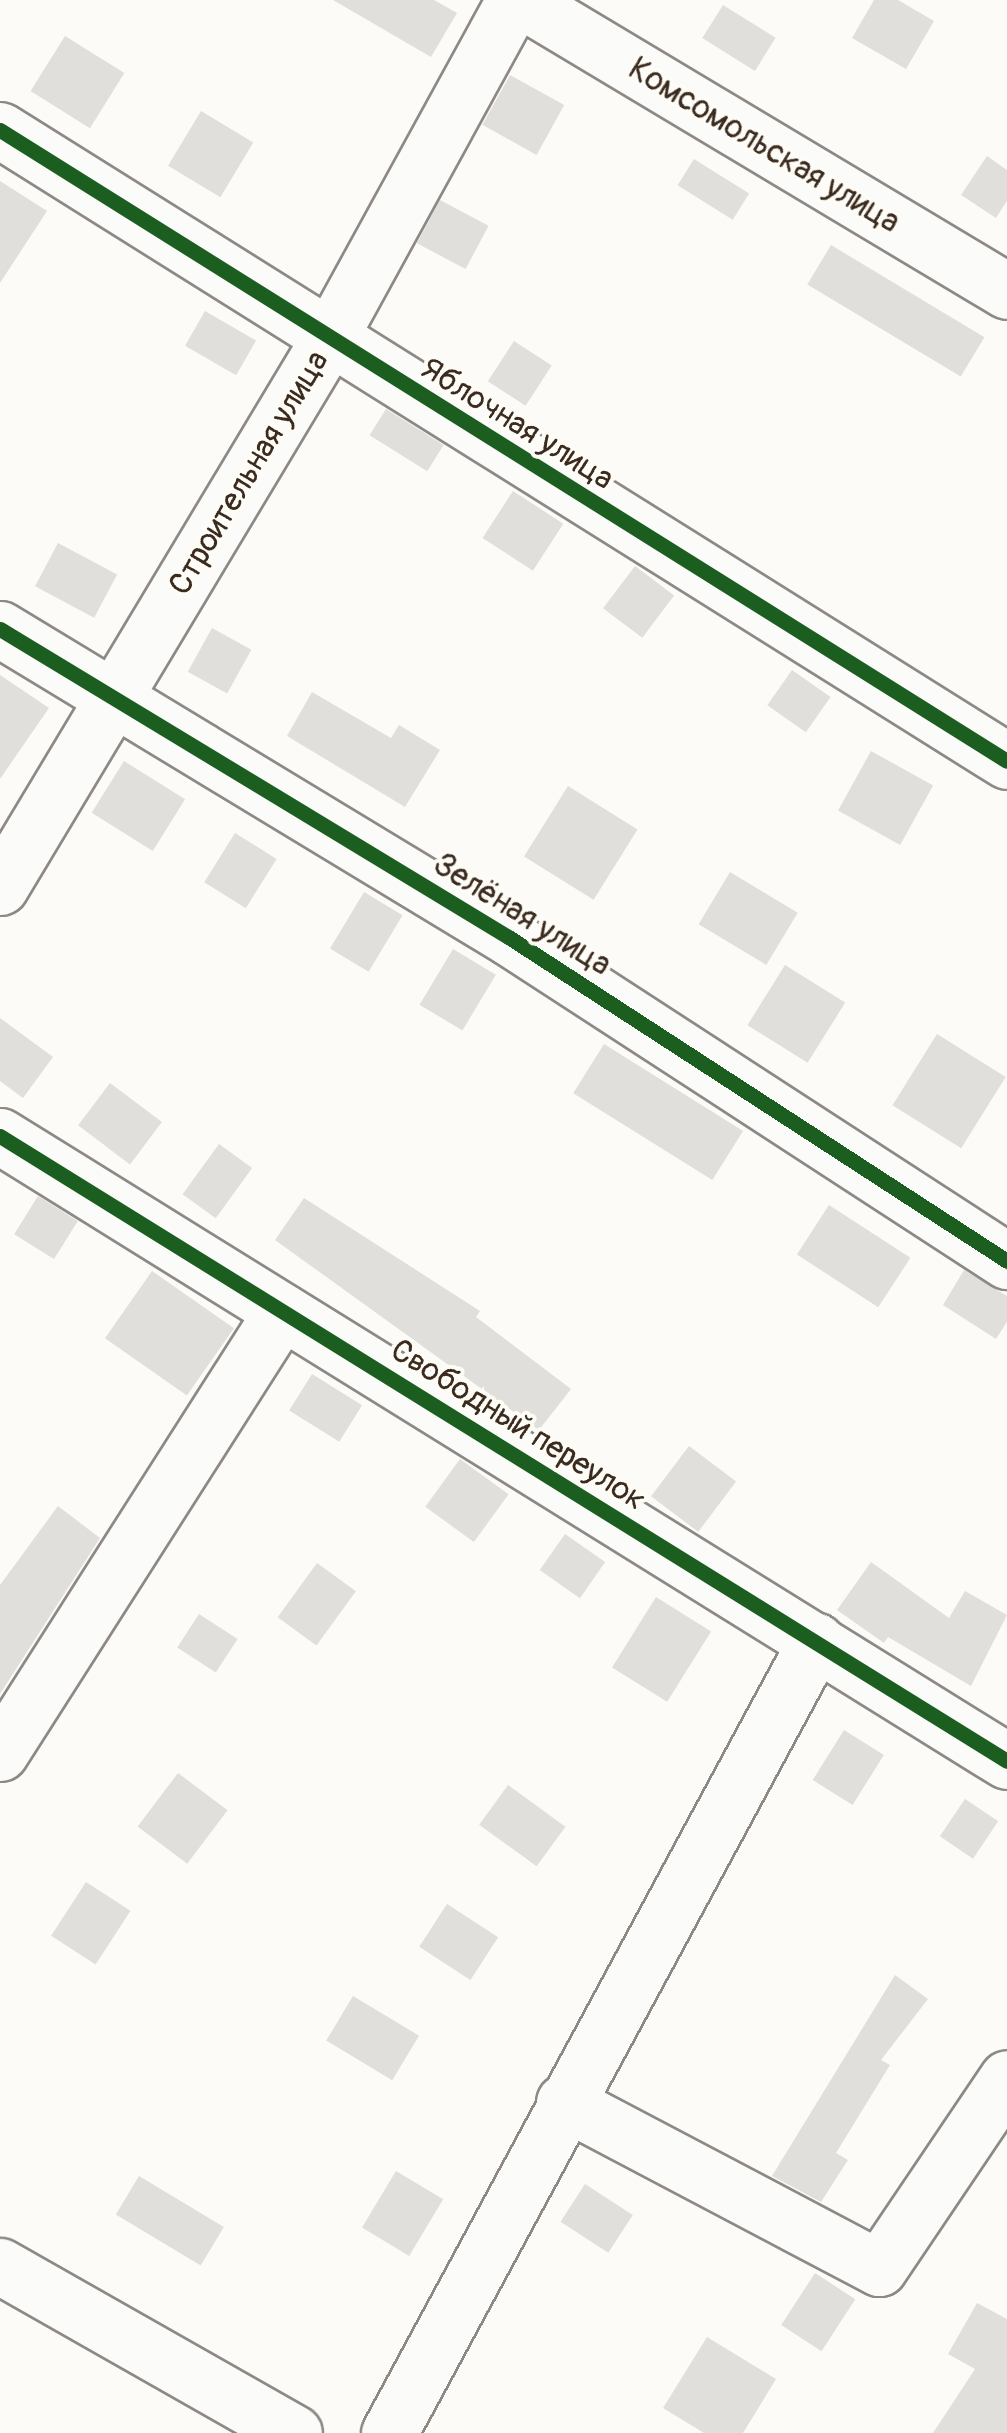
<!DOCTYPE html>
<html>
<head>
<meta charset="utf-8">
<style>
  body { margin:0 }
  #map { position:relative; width:1007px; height:2433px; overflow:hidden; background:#fcfbf8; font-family:Pangolin,sans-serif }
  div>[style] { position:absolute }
  .building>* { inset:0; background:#e0dfdc; transform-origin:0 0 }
  .roads { filter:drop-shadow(2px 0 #8d8985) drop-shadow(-2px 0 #8d8985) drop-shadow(0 2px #8d8985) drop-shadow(0 -2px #8d8985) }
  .minor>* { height:55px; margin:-27.5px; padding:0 27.5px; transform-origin:27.5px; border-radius:27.5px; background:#fbfbf9 }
  .cycleway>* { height:15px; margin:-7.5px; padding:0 7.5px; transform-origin:7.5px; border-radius:7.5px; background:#1b5e20 }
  span { translate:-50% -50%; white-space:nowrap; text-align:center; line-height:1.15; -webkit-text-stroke:8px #fdfcf7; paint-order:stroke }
  .street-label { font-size:32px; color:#3b2a1e }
</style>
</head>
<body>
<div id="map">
  <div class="building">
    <i style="clip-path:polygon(333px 0,434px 0,457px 13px,431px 57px)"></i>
    <i style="clip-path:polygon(874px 0,898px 0,934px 21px,906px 69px,852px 38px)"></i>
    <i style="left:723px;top:5px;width:62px;height:39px;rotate:32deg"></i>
    <i style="left:65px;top:36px;width:70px;height:65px;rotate:32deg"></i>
    <i style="left:510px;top:75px;width:62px;height:57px;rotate:29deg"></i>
    <i style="left:201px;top:111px;width:61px;height:64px;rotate:31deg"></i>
    <i style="clip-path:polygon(987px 156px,1007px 170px,1007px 201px,996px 218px,961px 195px)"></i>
    <i style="left:694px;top:159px;width:65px;height:31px;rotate:32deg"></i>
    <i style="clip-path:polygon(0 181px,47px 211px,0 283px)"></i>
    <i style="left:440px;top:200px;width:55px;height:49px;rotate:28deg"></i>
    <i style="left:831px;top:245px;width:179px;height:46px;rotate:31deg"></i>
    <i style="left:205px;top:311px;width:59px;height:40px;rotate:30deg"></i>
    <i style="left:514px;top:341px;width:45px;height:48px;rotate:33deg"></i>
    <i style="left:386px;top:409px;width:68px;height:31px;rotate:32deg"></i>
    <i style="left:513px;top:491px;width:60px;height:56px;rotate:33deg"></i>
    <i style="left:58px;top:543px;width:67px;height:49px;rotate:28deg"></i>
    <i style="left:635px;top:566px;width:49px;height:53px;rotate:37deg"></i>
    <i style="left:212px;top:628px;width:45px;height:50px;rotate:29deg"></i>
    <i style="left:792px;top:670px;width:47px;height:43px;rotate:35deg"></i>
    <i style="clip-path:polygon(0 675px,49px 708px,0 779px)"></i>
    <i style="clip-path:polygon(312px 692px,391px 738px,399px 725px,440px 750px,405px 807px,287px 736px)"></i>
    <i style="left:871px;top:751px;width:71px;height:68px;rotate:29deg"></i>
    <i style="left:124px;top:761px;width:72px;height:61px;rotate:32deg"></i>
    <i style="left:568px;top:786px;width:82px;height:83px;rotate:32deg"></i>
    <i style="left:235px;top:833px;width:49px;height:58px;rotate:32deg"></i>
    <i style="left:730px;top:872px;width:79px;height:61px;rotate:31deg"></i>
    <i style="left:364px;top:892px;width:45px;height:66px;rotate:31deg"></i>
    <i style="left:453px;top:949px;width:50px;height:65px;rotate:31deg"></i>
    <i style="left:785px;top:965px;width:71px;height:71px;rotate:32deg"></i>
    <i style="clip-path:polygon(0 1018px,53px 1057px,23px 1098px,0 1081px)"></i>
    <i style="left:937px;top:1034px;width:81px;height:84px;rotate:32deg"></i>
    <i style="left:604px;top:1044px;width:164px;height:58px;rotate:32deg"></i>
    <i style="left:110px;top:1083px;width:65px;height:53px;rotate:37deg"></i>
    <i style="left:219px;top:1144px;width:41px;height:62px;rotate:36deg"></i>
    <i style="left:38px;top:1196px;width:47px;height:45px;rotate:32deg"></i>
    <i style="clip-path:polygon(304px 1198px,480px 1311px,476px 1317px,571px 1389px,539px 1430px,275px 1240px)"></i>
    <i style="left:829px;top:1205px;width:97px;height:59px;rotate:33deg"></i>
    <i style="clip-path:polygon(964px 1270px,1007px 1296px,1007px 1322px,996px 1339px,943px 1305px)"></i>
    <i style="left:152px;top:1271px;width:100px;height:82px;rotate:35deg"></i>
    <i style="left:312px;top:1374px;width:59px;height:43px;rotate:32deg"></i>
    <i style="left:689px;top:1446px;width:59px;height:63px;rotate:37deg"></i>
    <i style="left:460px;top:1459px;width:60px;height:59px;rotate:36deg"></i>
    <i style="clip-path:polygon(58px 1506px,100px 1538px,0 1694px,0 1585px)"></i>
    <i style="left:565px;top:1534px;width:49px;height:44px;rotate:35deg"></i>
    <i style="clip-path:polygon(871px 1562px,949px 1618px,965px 1591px,1007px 1615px,971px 1686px,888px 1637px,884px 1643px,837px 1610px)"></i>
    <i style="left:317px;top:1563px;width:48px;height:67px;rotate:36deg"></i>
    <i style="left:656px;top:1597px;width:65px;height:83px;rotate:32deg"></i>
    <i style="left:199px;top:1614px;width:46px;height:40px;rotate:33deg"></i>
    <i style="left:844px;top:1730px;width:47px;height:59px;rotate:32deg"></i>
    <i style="left:178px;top:1773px;width:62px;height:67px;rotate:37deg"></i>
    <i style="left:508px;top:1785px;width:71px;height:49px;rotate:36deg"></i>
    <i style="left:965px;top:1799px;width:40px;height:45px;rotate:34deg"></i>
    <i style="left:86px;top:1882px;width:53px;height:64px;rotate:33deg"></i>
    <i style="left:447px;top:1904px;width:61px;height:51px;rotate:33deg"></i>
    <i style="clip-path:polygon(895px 1975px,928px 1999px,881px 2060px,890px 2065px,836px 2153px,848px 2160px,821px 2202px,772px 2176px)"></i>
    <i style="left:353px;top:1996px;width:77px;height:52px;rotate:31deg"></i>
    <i style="left:396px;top:2171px;width:55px;height:66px;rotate:31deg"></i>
    <i style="left:139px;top:2176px;width:99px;height:45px;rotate:31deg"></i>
    <i style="left:585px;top:2184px;width:57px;height:45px;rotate:33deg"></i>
    <i style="left:815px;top:2273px;width:48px;height:62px;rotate:33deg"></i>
    <i style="clip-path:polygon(977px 2303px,1007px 2319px,1007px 2433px,933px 2433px,975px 2369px,948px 2354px)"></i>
    <i style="clip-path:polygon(707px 2337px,776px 2379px,743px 2433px,704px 2433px,663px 2408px)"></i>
  </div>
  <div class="roads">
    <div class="minor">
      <i style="left:521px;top:0;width:566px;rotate:30.91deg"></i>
      <i style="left:0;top:130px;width:1188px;rotate:32.07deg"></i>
      <i style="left:0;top:629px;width:596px;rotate:31.21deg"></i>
      <i style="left:510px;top:938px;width:593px;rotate:33.02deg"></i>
      <i style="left:0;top:887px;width:638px;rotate:-59.05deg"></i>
      <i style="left:328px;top:340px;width:388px;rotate:-61.3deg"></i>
      <i style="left:0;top:1136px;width:1185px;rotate:31.83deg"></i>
      <i style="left:0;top:1753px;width:524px;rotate:-57.46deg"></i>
      <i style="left:564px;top:2102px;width:356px;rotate:27.8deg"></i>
      <i style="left:879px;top:2268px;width:229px;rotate:-56deg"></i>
      <i style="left:0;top:2266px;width:338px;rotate:29.6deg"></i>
      <i style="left:389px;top:2433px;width:900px;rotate:-61.67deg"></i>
    </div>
  </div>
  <div class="cycleway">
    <i style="left:0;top:130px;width:1188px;rotate:32.07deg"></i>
    <i style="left:0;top:629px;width:596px;rotate:31.21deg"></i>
    <i style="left:510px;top:938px;width:593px;rotate:33.02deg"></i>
    <i style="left:0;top:1136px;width:1185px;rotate:31.83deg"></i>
  </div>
  <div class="street-label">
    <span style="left:764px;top:146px;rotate:31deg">Комсомольская улица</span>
    <span style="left:517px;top:424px;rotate:32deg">Яблочная улица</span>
    <span style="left:249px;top:473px;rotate:-59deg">Строительная улица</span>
    <span style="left:522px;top:915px;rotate:32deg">Зелёная улица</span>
    <span style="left:518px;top:1425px;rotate:32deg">Свободный переулок</span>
  </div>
</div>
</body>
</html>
